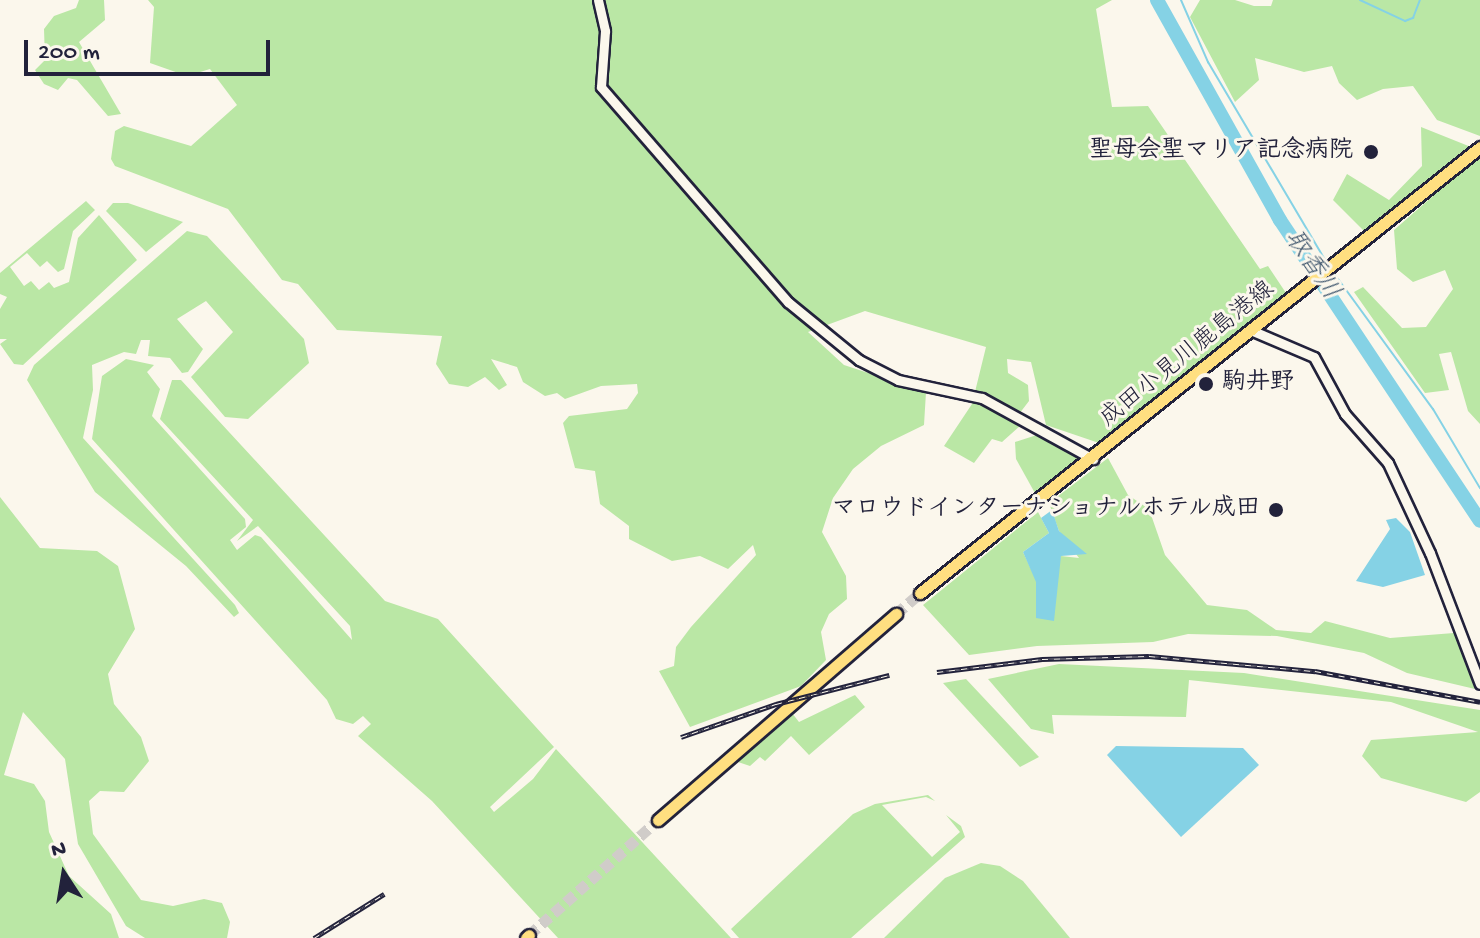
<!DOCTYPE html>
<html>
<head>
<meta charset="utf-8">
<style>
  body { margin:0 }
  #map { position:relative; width:1480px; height:938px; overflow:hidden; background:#fbf7ec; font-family:"Gochi Hand","Klee One",sans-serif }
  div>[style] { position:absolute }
  .green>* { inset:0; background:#bae7a5 }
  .water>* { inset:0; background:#85d2e5 }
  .stream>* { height:2px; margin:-1px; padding:0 1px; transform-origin:1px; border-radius:1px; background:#85d2e5 }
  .river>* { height:14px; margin:-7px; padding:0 7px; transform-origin:7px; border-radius:7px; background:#85d2e5 }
  .major-tunnel>* { height:11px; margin-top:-5.5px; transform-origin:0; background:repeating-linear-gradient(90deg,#d0ccc9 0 11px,transparent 0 16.5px) }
  .roads { filter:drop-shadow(2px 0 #22223b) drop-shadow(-2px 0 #22223b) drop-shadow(0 2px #22223b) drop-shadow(0 -2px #22223b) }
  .minor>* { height:9px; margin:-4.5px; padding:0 4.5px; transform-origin:4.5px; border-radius:4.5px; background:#fbf7ec }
  .major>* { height:11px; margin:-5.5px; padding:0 5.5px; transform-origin:5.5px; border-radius:5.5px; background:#ffdf80 }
  .rail>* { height:5px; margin-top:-2.5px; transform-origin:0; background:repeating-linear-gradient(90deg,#fbf7ec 0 6px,#22223b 0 12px); box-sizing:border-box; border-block:2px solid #22223b }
  .dots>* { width:22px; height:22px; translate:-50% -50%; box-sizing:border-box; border:4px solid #fbf7ec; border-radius:50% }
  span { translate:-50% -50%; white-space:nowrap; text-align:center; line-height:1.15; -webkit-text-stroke:6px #fbf7ec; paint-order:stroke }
  .poi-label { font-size:24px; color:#22223b; font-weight:700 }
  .right { translate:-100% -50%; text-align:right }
  .left { translate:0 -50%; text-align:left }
  .street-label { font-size:24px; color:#22223b }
  .water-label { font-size:26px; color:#40576e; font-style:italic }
  .north { position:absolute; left:24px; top:834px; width:80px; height:80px; -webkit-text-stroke:6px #fbf7ec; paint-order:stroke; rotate:348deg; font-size:22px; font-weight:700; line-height:32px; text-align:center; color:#22223b }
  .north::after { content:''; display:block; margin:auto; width:28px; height:36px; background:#22223b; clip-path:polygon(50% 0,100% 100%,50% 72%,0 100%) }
  .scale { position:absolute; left:24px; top:40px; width:246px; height:36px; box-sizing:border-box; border:4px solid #22223b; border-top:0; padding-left:10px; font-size:24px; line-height:28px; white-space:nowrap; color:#22223b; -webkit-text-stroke:6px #fbf7ec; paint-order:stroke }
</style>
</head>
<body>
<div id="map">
  <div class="green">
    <i style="clip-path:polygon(79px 0,104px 0,105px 20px,79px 42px,121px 114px,108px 116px,77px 80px,68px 78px,58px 90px,44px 84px,35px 70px,45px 60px,44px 29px,54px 16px,76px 8px)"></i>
    <i style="clip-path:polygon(148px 0,1112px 0,1096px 9px,1112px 107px,1148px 106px,1260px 269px,1268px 266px,1286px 293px,1099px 443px,1046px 425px,1031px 362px,1007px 359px,1008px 373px,1028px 385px,1029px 401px,1016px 418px,1020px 426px,1002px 442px,992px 439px,974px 463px,944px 446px,972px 404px,986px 347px,865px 311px,808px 332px,844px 365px,926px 392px,924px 425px,881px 446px,853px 469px,833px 498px,822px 532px,846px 576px,847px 599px,829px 614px,821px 632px,826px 660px,801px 686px,690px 727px,659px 671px,674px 666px,676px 647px,691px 627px,756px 555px,753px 545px,728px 569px,700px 556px,672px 561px,629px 539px,629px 526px,600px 504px,595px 471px,575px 468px,563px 423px,569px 416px,627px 409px,638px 393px,637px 384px,601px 386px,565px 399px,557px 393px,545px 396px,523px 382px,517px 367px,491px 359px,507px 385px,499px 390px,485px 377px,468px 387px,449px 384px,436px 364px,442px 336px,337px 330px,298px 284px,282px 280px,228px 209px,115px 166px,111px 159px,115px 131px,124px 126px,191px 146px,237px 105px,210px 69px,187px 76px,150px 63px,154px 7px)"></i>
    <i style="clip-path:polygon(1200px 0,1235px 0,1254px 6px,1271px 6px,1273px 0,1480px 0,1480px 136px,1437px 120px,1413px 86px,1383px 89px,1357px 100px,1339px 83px,1332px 66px,1304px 72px,1255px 58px,1259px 80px,1235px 102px,1190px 17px)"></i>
    <i style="clip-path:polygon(1421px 127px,1471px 147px,1366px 233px,1333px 200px,1347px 174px,1389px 200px,1422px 166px)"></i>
    <i style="clip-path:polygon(1480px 155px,1480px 424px,1468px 411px,1451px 352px,1439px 354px,1449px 390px,1425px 393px,1354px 292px,1363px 287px,1402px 328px,1426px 327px,1453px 289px,1445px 270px,1413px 282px,1397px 269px,1394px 230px)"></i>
    <i style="clip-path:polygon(86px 201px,95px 210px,73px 231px,64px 269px,58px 272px,47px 261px,40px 267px,27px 253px,10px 267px,24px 286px,31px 281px,39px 290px,49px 282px,54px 288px,69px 282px,78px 238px,99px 215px,137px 260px,23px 365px,14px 364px,0 344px,7px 339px,0 339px,0 309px,7px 297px,0 294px,0 273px)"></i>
    <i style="clip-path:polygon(113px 203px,128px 203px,183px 222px,146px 252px,106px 211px)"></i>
    <i style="clip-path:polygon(187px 231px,207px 236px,304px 339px,309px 363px,248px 419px,225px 417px,191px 377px,233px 332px,206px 301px,177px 319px,203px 349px,188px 372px,182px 373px,170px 358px,148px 356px,150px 340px,141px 340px,136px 354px,124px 352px,92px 365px,93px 390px,83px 438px,235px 605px,239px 613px,234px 617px,186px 566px,95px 492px,27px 380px,34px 365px)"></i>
    <i style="clip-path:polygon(126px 359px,154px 365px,147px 372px,160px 389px,152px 416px,245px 519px,246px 527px,230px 540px,237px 550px,255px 535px,261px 537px,352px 640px,350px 626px,258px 526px,237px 541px,253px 520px,160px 419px,172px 380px,181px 380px,385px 601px,438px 619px,554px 747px,490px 807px,494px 812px,533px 779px,556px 749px,731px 938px,558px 938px,432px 801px,358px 736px,371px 724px,363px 716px,353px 724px,336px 719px,327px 700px,92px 439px,102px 376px)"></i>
    <i style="clip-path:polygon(1043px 433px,1083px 456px,1036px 495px,1016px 459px,1015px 442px)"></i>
    <i style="clip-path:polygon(1108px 458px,1128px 495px,1149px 509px,1165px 555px,1207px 605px,1247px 610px,1276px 630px,1311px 633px,1325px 621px,1390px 638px,1454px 633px,1475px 689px,1407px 673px,1364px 653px,1277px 636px,1188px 634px,1153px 642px,1037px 646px,969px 655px,923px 605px,1038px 512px,1049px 533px,1023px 552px,1037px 582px,1036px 618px,1061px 556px,1079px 558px,1059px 531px,1049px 503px)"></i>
    <i style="clip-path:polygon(0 497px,40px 548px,97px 551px,118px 566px,135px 629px,108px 674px,114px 704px,141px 737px,149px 761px,124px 792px,100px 791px,89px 801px,93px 834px,141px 900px,173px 906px,204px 899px,222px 903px,230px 922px,227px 938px,145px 938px,126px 926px,78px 844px,65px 759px,23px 712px,4px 775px,34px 784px,45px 801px,49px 832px,69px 876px,111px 914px,119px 938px,0 938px)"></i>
    <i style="clip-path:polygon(1059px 664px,1244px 673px,1480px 710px,1480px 792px,1466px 802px,1381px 778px,1362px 756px,1371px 740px,1478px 732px,1391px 702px,1189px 680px,1186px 717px,1052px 715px,1054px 734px,1031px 729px,988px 679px)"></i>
    <i style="clip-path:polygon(966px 679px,1039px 757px,1020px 767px,943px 683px)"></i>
    <i style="clip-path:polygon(855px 695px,865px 707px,809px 755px,791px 736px,765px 761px,760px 757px,750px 766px,735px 761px,792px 713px,799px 722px)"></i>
    <i style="clip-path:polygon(928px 795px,935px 801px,926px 797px,882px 805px,932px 857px,960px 832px,946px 815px,961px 826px,965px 837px,851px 938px,739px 938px,731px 929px,853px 814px,875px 804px)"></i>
    <i style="clip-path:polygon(981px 863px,1000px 866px,1023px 881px,1070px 938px,884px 938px,945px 878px)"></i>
  </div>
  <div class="water">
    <i style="clip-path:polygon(1052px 510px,1059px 531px,1087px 554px,1061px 556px,1054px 621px,1036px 618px,1036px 582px,1023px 552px,1049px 533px,1041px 518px)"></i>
    <i style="clip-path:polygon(1396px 518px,1410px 532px,1425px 575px,1383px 587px,1356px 581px,1390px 529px,1386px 520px)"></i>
    <i style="clip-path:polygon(1116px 746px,1243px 748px,1259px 765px,1181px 837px,1107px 755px)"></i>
  </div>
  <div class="stream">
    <i style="left:1181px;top:0;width:68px;rotate:66.5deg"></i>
    <i style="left:1208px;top:62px;width:234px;rotate:59.4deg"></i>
    <i style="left:1360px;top:0;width:50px;rotate:25deg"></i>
    <i style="left:1405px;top:21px;width:9px;rotate:-21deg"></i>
    <i style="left:1413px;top:18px;width:19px;rotate:-69deg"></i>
    <i style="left:1333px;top:272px;width:170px;rotate:53.9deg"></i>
    <i style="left:1433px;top:409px;width:92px;rotate:59.3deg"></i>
  </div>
  <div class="river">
    <i style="left:1157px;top:0;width:252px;rotate:60.8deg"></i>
    <i style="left:1280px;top:220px;width:361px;rotate:56.4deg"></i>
  </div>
  <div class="major-tunnel">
    <i style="left:896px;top:614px;width:32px;rotate:-41deg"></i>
    <i style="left:529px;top:935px;width:173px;rotate:-41.7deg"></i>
  </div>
  <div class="roads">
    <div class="minor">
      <i style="left:598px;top:0;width:32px;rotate:77deg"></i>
      <i style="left:605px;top:31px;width:56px;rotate:94.1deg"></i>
      <i style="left:601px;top:87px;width:285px;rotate:49deg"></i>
      <i style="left:788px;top:302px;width:92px;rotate:39.2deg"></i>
      <i style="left:859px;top:360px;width:44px;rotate:27.1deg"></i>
      <i style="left:898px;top:380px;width:86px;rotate:12.1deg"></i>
      <i style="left:982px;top:398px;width:127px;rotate:28.8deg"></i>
      <i style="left:1253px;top:331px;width:66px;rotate:23.1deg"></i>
      <i style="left:1314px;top:357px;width:65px;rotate:61.5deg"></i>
      <i style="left:1345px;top:414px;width:65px;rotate:48.7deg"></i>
      <i style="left:1388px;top:463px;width:99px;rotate:65deg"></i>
      <i style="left:1430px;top:553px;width:140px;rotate:69.1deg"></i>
    </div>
    <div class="major">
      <i style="left:920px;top:593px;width:716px;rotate:-38.53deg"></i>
      <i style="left:658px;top:820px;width:315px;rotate:-40.9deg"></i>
      <i style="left:526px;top:938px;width:4px;rotate:-45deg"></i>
    </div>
  </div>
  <div class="rail">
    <i style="left:937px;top:672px;width:106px;rotate:-7.1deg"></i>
    <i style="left:1042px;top:659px;width:107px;rotate:-1.6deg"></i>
    <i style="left:1149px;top:656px;width:167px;rotate:5.2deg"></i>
    <i style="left:1315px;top:671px;width:168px;rotate:10.6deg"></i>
    <i style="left:681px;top:737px;width:101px;rotate:-19.2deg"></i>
    <i style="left:776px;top:704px;width:117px;rotate:-14.4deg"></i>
    <i style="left:314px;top:938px;width:83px;rotate:-32.2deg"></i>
  </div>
  <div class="dots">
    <i style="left:1371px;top:152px;background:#22223b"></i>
    <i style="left:1206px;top:384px;background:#22223b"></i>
    <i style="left:1276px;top:510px;background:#22223b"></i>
  </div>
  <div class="poi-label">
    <span class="right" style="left:1353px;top:152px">聖母会聖マリア記念病院</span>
    <span class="left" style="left:1222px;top:384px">駒井野</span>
    <span class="right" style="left:1260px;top:510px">マロウドインターナショナルホテル成田</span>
  </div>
  <div class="street-label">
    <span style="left:1188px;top:355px;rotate:-39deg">成田小見川鹿島港線</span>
  </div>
  <div class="water-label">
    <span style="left:1310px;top:266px;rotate:56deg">取香川</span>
  </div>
  <div class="north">N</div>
  <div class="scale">200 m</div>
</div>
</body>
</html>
